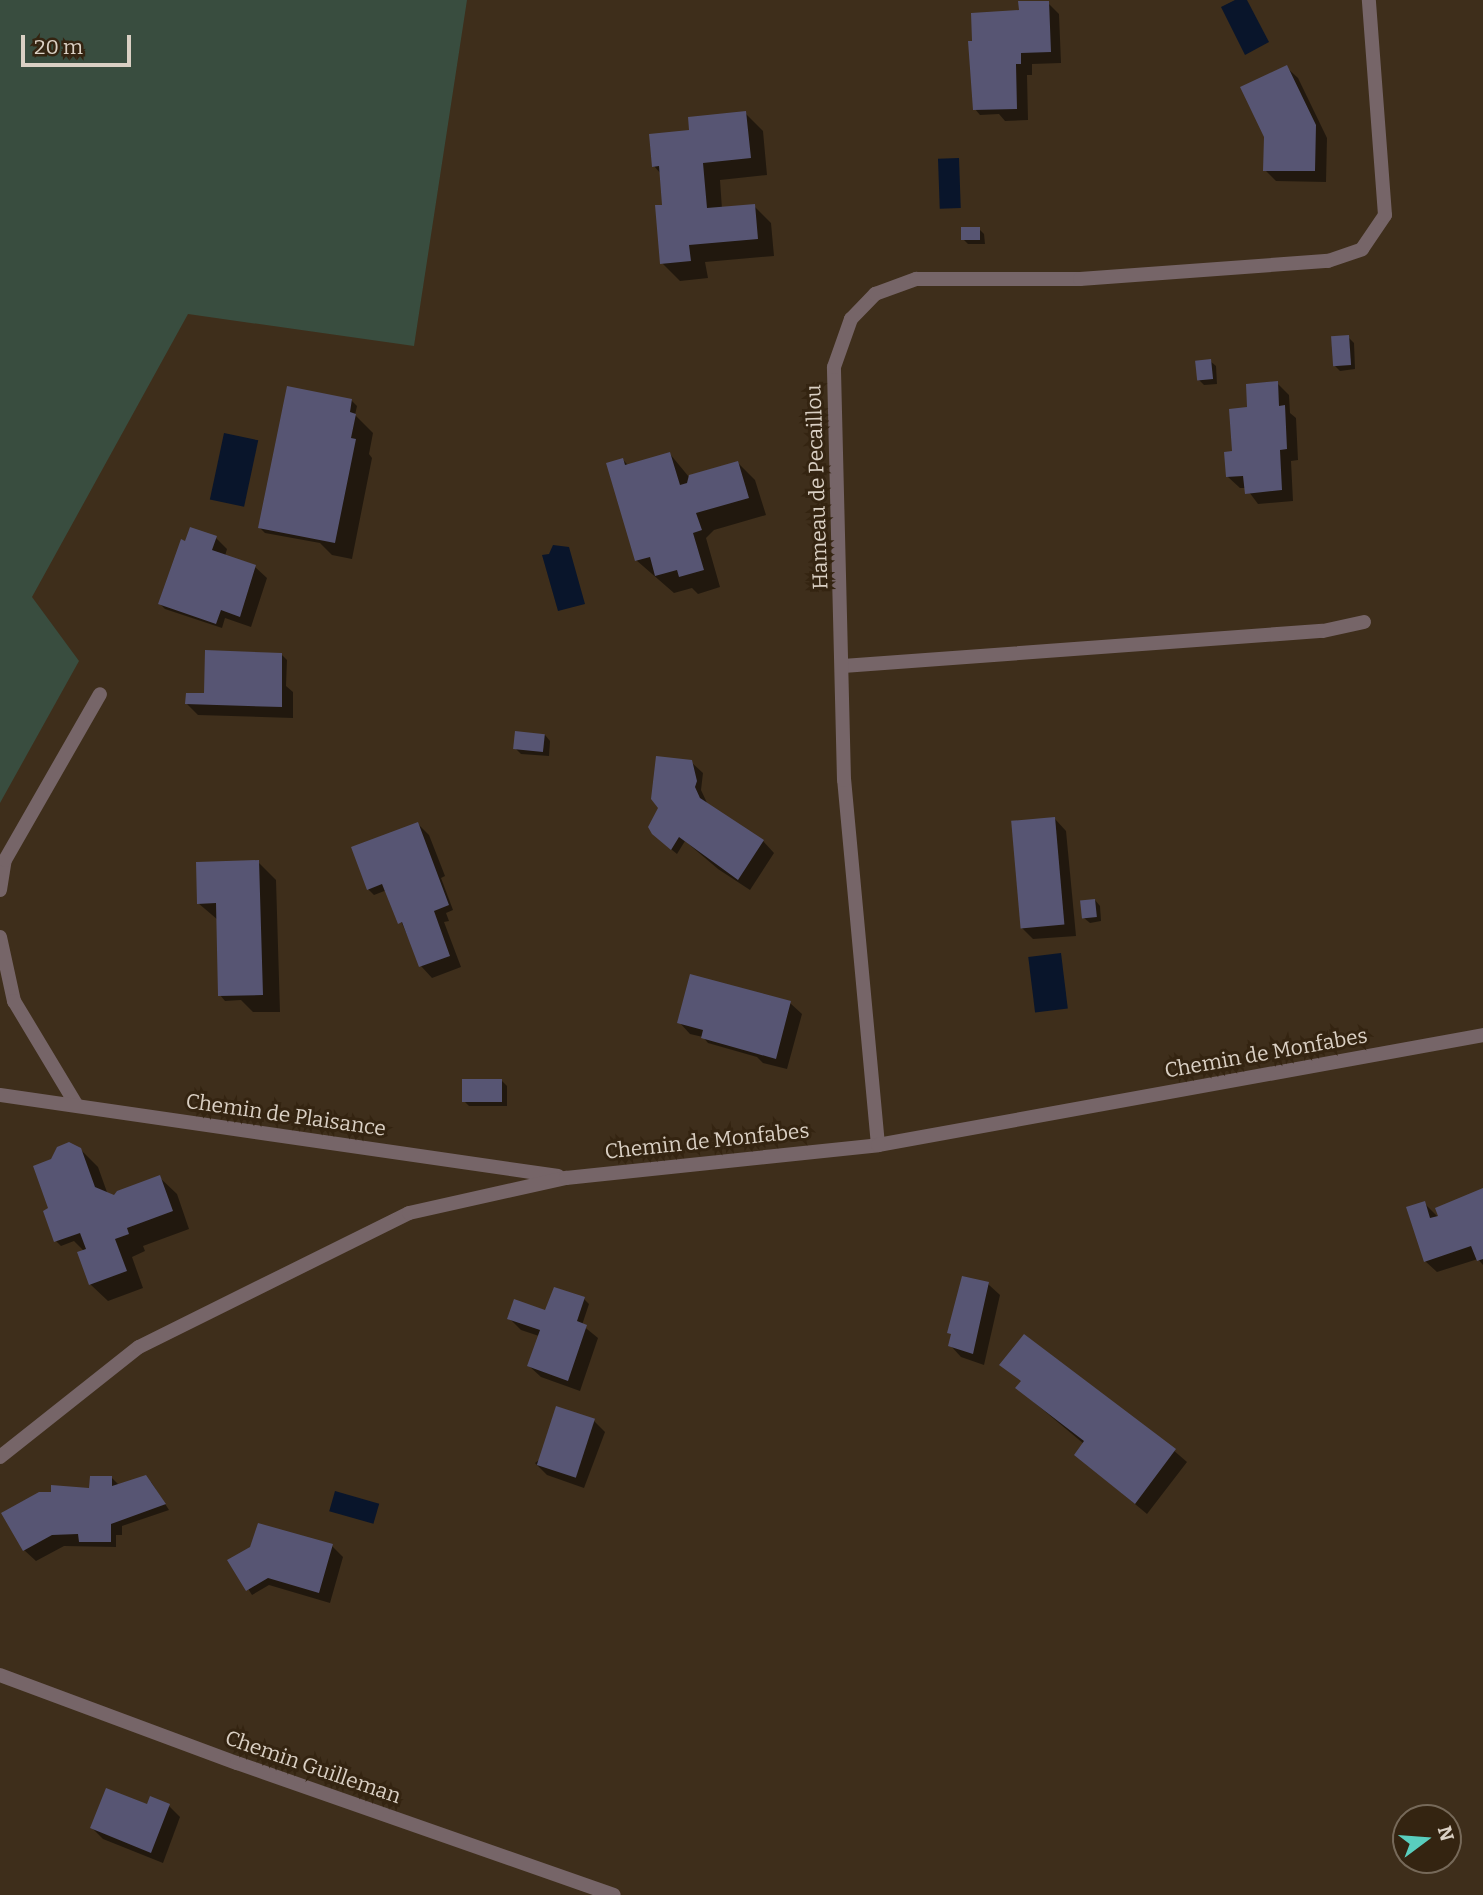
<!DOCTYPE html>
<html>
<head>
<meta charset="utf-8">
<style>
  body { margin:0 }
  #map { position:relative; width:1483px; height:1895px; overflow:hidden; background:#3e2e1b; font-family:Bitter,serif }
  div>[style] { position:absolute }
  .green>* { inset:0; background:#394d3f }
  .water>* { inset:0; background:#09152b; transform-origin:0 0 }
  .shadow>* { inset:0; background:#0007 }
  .building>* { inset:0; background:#575573; transform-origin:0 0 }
  .service>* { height:14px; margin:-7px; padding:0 7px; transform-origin:7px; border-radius:7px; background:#766568 }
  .minor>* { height:14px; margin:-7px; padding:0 7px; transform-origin:7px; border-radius:7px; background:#766568 }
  span { translate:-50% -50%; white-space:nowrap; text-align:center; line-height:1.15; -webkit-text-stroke:6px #342411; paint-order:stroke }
  .street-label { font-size:21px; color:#dad0c4 }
  .north { position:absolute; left:1392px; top:1804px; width:70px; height:70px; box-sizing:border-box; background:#342411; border:2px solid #766959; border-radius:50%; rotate:74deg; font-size:19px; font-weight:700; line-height:28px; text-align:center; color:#dad0c4 }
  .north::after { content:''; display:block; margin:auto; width:24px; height:32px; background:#59cebe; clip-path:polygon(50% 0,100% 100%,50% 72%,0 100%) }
  .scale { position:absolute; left:21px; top:35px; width:110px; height:32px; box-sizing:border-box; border:4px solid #dad0c4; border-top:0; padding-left:9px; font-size:21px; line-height:24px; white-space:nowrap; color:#dad0c4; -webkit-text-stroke:5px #342411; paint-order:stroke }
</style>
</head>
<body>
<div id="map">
  <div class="green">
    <i style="clip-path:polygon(0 0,467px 0,414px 346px,188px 314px,32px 597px,79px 661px,0 803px)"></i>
  </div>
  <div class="water">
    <i style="clip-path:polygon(1235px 0,1247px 0,1269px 42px,1245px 55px,1221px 7px)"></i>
    <i style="left:959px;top:158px;width:50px;height:21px;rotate:88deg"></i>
    <i style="left:224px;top:433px;width:35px;height:68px;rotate:12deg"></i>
    <i style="clip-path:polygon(553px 545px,569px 547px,585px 604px,558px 611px,542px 555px,549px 554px)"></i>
    <i style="left:1061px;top:953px;width:56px;height:33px;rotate:83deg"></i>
    <i style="left:335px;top:1491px;width:46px;height:21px;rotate:16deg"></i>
  </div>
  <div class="shadow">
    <i style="clip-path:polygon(1048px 3px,1059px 14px,1061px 63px,1032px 64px,1032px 75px,1027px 75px,1028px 120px,1005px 121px,999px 114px,980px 115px,975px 109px,1021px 12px)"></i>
    <i style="clip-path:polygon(1286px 67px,1298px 78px,1327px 138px,1326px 182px,1276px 181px,1265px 170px)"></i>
    <i style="clip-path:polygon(745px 113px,763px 131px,767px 175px,720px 180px,722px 209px,754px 206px,771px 223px,774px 256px,705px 262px,708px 278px,680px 281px,662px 263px,664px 206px,661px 174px,654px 166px,693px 132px)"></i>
    <i style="clip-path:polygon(979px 229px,984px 234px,985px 244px,968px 244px,963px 239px)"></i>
    <i style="clip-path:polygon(1348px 337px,1354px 343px,1355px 369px,1340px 371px,1335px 366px)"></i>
    <i style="clip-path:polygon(1210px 361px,1216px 366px,1217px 384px,1204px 385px,1199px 380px)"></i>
    <i style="clip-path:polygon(1277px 383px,1289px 395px,1290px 413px,1296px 418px,1298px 460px,1291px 461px,1293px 501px,1258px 504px,1246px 488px,1240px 488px,1228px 477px,1248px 409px)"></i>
    <i style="clip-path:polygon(351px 400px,357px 406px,355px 415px,373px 433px,369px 454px,372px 458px,352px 559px,332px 555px,320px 543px,265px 533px,260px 528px)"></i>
    <i style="clip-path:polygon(670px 454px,689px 477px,738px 463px,755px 480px,766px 515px,714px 530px,706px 538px,720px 587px,698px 594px,692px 588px,674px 593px,636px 560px,623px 460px,629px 466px)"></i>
    <i style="clip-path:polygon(216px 538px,227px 549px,225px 556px,255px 567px,267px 578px,251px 627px,225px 618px,222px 628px,165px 609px,160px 604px)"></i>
    <i style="clip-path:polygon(281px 654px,287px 660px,286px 686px,293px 692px,293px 718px,198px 715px,187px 704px)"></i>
    <i style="clip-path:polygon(545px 735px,550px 741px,549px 756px,521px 754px,515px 748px)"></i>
    <i style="clip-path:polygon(691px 762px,703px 773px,701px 790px,708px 805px,763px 841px,774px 853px,750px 890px,718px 869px,685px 841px,677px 854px,660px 840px)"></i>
    <i style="clip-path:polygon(1055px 819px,1066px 831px,1076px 936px,1033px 939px,1022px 928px)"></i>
    <i style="clip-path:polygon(418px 824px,429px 835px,445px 876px,441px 878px,453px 910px,446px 913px,449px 921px,444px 922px,461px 967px,432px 978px,421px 966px,387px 890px,374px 895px,368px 889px,353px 848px)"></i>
    <i style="clip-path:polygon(258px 862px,276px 880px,280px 1012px,253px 1012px,241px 1000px,225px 1001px,220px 995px,218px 920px,198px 903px)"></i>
    <i style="clip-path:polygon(1095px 900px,1100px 906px,1101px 921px,1090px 923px,1084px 918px)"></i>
    <i style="clip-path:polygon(790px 1003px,802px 1014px,787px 1069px,763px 1063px,757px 1057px,708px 1043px,703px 1037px,690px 1034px,679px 1022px)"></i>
    <i style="clip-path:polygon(502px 1081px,507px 1086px,507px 1106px,469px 1106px,464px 1101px)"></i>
    <i style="clip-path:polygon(80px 1149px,98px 1167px,108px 1195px,114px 1197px,159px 1177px,177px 1194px,189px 1229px,143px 1246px,145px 1251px,132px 1257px,143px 1288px,108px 1301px,90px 1284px,84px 1251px,74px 1241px,61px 1246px,56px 1241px,50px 1209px)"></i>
    <i style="clip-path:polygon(1483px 1190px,1483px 1265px,1478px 1259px,1437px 1272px,1425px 1261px,1424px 1203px,1441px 1220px)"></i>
    <i style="clip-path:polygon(988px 1284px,1000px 1295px,984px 1365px,961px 1357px,950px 1345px)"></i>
    <i style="clip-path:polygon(584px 1299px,589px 1304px,582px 1325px,598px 1338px,580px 1391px,541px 1377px,529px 1366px,539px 1336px,521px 1330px,509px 1318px,546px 1312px)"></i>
    <i style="clip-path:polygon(1023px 1382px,1150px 1430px,1187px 1462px,1147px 1514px,1076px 1455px,1084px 1444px,1017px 1388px)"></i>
    <i style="clip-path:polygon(594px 1421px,605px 1432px,584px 1488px,547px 1475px,535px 1463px)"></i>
    <i style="clip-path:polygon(112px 1478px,119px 1485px,151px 1482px,169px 1510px,122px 1526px,122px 1535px,116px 1535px,116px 1547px,64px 1546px,36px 1561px,24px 1550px,90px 1490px)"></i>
    <i style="clip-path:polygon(332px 1546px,343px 1557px,330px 1603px,269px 1585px,252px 1595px,230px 1560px)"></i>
    <i style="clip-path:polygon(148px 1806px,169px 1806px,180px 1817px,163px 1863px,103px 1839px,92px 1828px)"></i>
  </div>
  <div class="building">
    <i style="clip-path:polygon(1018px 1px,1049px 1px,1051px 52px,1021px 53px,1021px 64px,1016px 64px,1017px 109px,973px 110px,968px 41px,972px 41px,971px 13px,1019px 10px)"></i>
    <i style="clip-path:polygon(1287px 65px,1316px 125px,1315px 171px,1263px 171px,1264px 137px,1240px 87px)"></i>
    <i style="clip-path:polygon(746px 111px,751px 158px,703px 163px,707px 208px,755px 204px,758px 239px,689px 245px,691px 261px,660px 264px,655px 205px,662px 205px,659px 166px,652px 167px,649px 134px,689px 130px,688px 117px)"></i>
    <i style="left:961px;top:227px;width:19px;height:13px"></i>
    <i style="left:1349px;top:335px;width:30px;height:18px;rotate:86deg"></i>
    <i style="left:1211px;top:359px;width:20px;height:16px;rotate:84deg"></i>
    <i style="clip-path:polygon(1278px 381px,1279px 406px,1285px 405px,1287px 449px,1280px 450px,1282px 490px,1245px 494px,1243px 476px,1226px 477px,1224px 452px,1232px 451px,1229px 409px,1247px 407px,1246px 384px)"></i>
    <i style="clip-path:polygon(287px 386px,352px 399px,350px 412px,356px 414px,351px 438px,356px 439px,335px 543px,258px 528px)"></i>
    <i style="clip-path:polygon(670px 452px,680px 485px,687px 483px,689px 475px,738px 461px,749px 498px,696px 513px,702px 530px,693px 533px,704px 570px,679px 577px,677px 570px,655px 576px,650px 557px,635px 561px,606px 463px,623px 458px,625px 465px)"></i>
    <i style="clip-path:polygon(190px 527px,217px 536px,212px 550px,256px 565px,240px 617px,221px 610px,216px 624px,158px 604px,181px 539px,185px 541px)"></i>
    <i style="clip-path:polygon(205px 650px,282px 653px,282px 707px,185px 704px,186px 693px,204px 693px)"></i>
    <i style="left:515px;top:731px;width:30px;height:18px;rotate:6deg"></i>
    <i style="clip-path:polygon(656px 756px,692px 760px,697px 781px,695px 787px,700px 798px,764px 840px,738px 880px,679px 837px,671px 850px,652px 834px,648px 827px,658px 808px,651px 799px)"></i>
    <i style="left:1055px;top:817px;width:108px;height:44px;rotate:85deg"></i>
    <i style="clip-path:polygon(418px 822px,449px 905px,434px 911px,450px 956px,419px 967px,402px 922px,398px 924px,382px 884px,367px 890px,351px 847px)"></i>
    <i style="clip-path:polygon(259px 860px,263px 995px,218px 996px,216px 903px,197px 904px,196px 862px)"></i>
    <i style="left:1095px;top:899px;width:18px;height:15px;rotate:84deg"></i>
    <i style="clip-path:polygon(690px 974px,791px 1001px,776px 1059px,701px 1038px,703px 1030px,677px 1023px)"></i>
    <i style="left:462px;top:1079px;width:40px;height:23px"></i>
    <i style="clip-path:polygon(69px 1142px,81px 1148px,95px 1187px,114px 1195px,117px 1191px,160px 1175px,173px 1211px,127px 1228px,129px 1234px,115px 1239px,127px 1271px,89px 1285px,77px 1252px,86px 1249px,80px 1233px,54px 1242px,43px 1211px,48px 1208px,33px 1166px,51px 1159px,57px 1147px)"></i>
    <i style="clip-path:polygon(1483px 1188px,1483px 1259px,1477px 1261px,1471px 1246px,1424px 1262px,1406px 1207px,1425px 1201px,1430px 1218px,1438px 1216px,1435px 1208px)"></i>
    <i style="clip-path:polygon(962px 1276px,989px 1282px,973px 1354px,948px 1346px,951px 1334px,947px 1333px)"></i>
    <i style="clip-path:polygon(554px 1287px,585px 1297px,577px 1321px,587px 1325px,568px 1381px,527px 1366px,540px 1330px,507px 1319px,514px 1299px,545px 1310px)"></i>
    <i style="clip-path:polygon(1024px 1334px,1176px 1449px,1135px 1504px,1074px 1455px,1084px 1441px,1015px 1388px,1021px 1381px,999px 1365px)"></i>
    <i style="left:556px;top:1406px;width:41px;height:62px;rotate:18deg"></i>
    <i style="clip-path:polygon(146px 1475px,166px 1504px,111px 1524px,111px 1542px,79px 1542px,78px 1534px,52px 1535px,23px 1551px,1px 1513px,39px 1492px,51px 1492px,51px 1485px,89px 1488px,90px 1476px,112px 1476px,112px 1486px)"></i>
    <i style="clip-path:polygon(258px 1523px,333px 1544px,319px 1593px,268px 1578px,246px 1591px,227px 1560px,250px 1547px)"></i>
    <i style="clip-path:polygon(106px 1788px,147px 1804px,150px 1796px,170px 1804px,151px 1853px,90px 1828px)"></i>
  </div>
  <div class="service">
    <i style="left:843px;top:666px;width:481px;rotate:-4.2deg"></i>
    <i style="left:1323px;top:631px;width:42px;rotate:-12.4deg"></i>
    <i style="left:0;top:890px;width:30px;rotate:-81deg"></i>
    <i style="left:5px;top:860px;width:191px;rotate:-60.2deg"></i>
    <i style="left:0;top:937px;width:66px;rotate:77.7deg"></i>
    <i style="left:14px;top:1001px;width:122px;rotate:59deg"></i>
  </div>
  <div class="minor">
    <i style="left:0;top:1095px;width:564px;rotate:8.26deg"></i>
    <i style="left:878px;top:1145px;width:367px;rotate:-95.3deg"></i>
    <i style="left:844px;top:780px;width:413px;rotate:-91.4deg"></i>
    <i style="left:834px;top:367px;width:51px;rotate:-70.5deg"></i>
    <i style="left:851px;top:319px;width:35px;rotate:-46deg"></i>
    <i style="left:875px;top:294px;width:44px;rotate:-20.1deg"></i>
    <i style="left:916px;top:279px;width:164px"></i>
    <i style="left:1080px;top:279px;width:249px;rotate:-4.2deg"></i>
    <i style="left:1328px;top:261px;width:36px;rotate:-19deg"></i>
    <i style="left:1362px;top:249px;width:41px;rotate:-55.9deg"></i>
    <i style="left:1385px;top:215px;width:216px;rotate:-94.3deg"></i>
    <i style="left:0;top:1457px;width:177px;rotate:-38.4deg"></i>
    <i style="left:139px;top:1347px;width:301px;rotate:-26.4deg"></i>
    <i style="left:409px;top:1213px;width:161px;rotate:-12.6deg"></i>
    <i style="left:566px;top:1178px;width:314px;rotate:-6deg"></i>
    <i style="left:878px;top:1145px;width:615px;rotate:-10.3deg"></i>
    <i style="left:0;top:1675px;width:253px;rotate:20.4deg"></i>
    <i style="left:237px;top:1763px;width:399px;rotate:19.3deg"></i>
  </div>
  <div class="street-label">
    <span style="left:817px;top:487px;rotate:-92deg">Hameau de Pecaillou</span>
    <span style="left:1266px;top:1053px;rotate:-10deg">Chemin de Monfabes</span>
    <span style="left:286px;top:1115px;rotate:8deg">Chemin de Plaisance</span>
    <span style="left:707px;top:1141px;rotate:-6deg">Chemin de Monfabes</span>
    <span style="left:313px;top:1767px;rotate:19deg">Chemin Guilleman</span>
  </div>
  <div class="north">N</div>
  <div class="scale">20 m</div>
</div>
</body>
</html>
